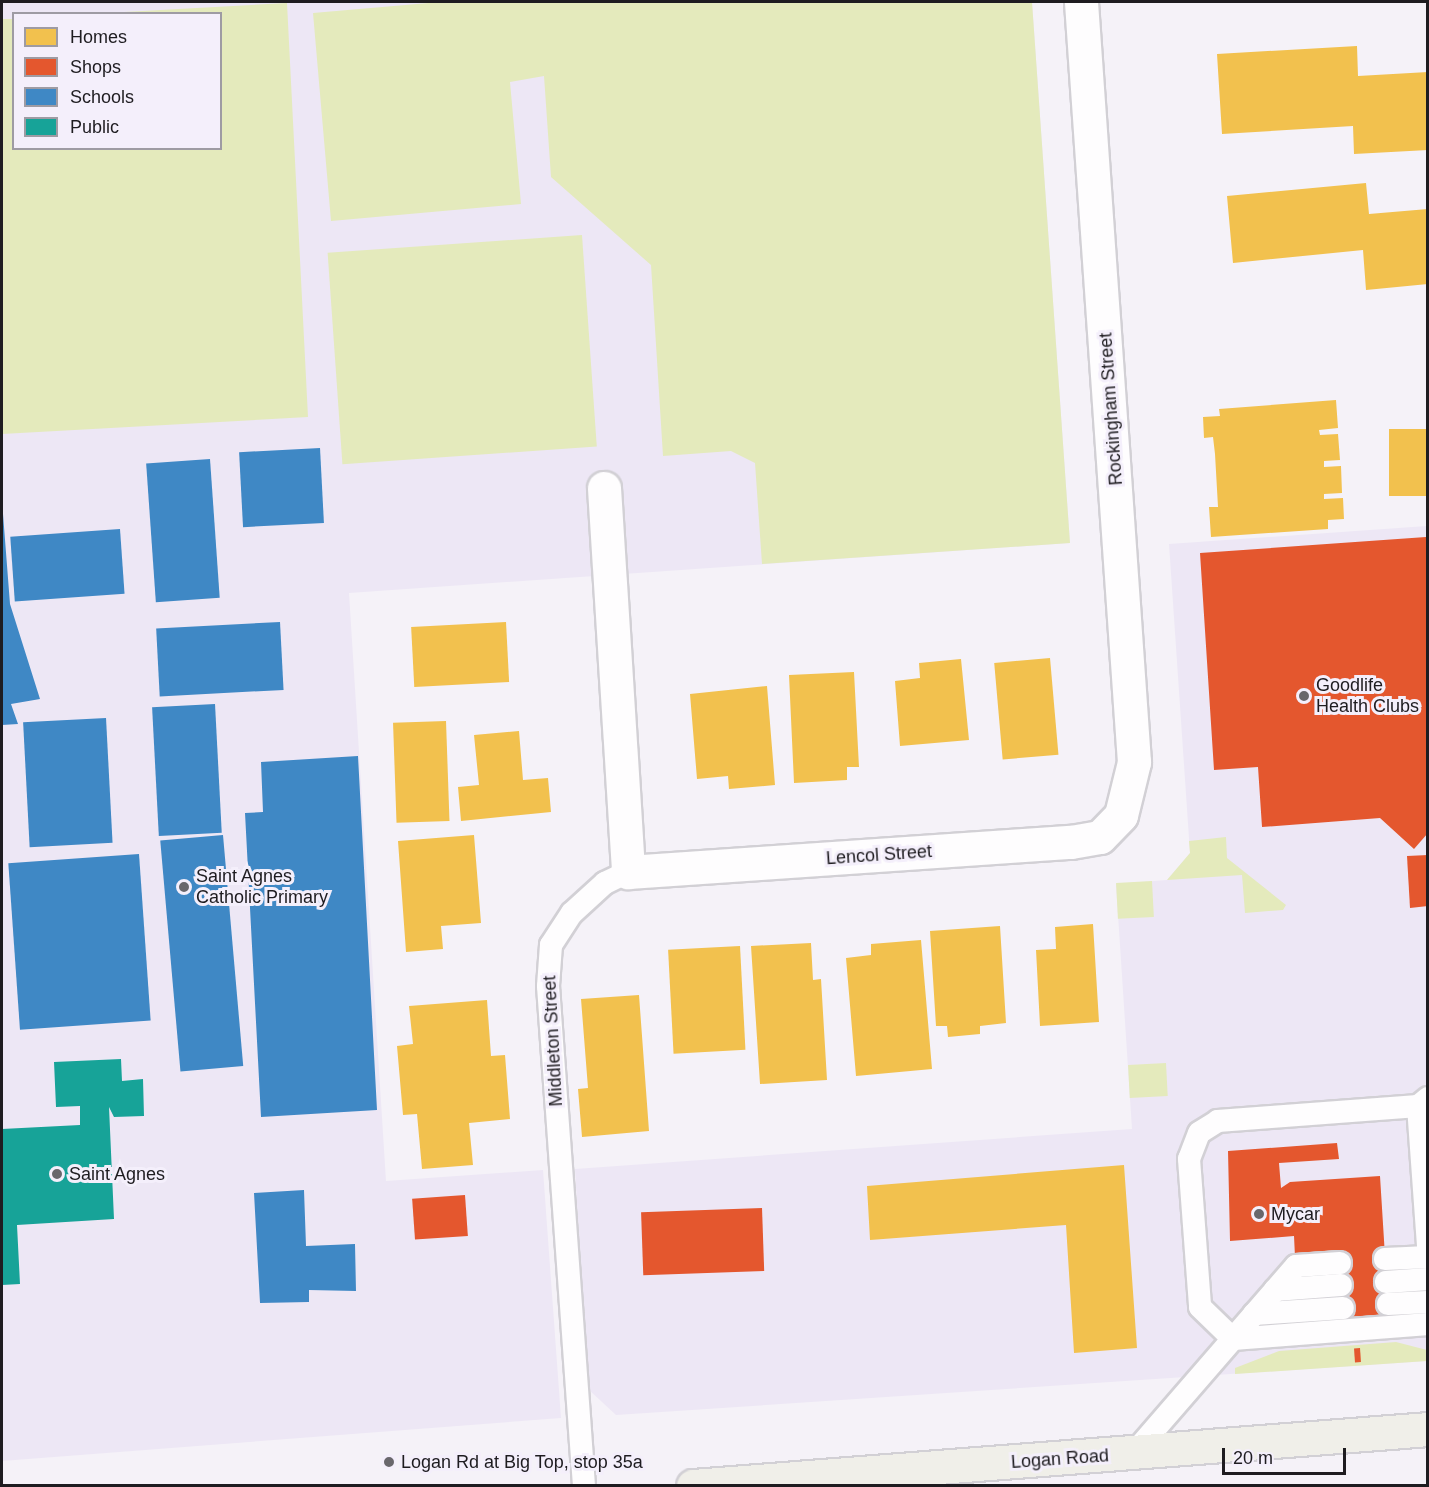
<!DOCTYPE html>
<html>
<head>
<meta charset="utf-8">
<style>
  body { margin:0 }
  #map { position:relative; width:1429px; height:1487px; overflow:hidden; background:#f5f2f8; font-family:Arial,sans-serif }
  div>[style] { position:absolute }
  .built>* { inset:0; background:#ede7f5 }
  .green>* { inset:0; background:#e4eabc; transform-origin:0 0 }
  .homes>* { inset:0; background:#f2c14e; transform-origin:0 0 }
  .shops>* { inset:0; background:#e4572e; transform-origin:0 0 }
  .schools>* { inset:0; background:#3f88c5; transform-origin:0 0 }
  .public>* { inset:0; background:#17a398 }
  .roads { filter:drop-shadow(2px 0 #d2d0d5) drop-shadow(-2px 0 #d2d0d5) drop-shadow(0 2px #d2d0d5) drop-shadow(0 -2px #d2d0d5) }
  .lane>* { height:22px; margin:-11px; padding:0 11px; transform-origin:11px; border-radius:11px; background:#fefdfe }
  .street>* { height:33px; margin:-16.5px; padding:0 16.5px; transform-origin:16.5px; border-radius:16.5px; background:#fefdfe }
  .primary>* { height:33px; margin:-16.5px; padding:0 16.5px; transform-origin:16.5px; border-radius:16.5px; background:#f0efe9 }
  .dots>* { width:16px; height:16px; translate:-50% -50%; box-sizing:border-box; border:3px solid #f4effb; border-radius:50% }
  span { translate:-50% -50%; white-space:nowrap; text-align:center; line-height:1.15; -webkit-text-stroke:6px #f4effb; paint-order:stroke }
  .street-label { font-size:18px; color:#1e1c20 }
  .poi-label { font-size:18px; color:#1e1c20 }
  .left { translate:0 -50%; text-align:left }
  .frame { position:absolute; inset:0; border:3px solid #1e1c20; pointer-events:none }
  .legend { position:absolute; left:12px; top:12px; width:210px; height:138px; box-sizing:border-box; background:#f4effb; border:2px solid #9e9ba3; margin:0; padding:8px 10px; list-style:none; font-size:18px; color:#1e1c20 }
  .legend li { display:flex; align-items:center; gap:12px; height:30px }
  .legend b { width:30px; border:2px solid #9e9ba3 }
  .scale { position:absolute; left:1222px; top:1448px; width:124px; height:27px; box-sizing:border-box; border:3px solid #1e1c20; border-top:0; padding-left:8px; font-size:18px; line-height:21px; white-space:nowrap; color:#1e1c20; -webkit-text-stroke:4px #f4effb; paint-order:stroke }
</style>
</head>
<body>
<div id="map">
  <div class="built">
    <i style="clip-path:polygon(evenodd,2px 2px,1032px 2px,1070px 543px,349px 593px,386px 1181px,543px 1170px,561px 1418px,2px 1461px,2px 2px,14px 14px,220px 14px,220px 148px,14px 148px,14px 14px)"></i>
    <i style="clip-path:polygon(1427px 526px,1427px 1361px,616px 1415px,588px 1389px,575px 1169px,1132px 1129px,1116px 884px,1167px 880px,1190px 853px,1169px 544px)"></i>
  </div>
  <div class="green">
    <i style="clip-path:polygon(440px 2px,1032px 2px,1070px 543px,762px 564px,755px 463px,731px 451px,663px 456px,651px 265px,551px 177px,544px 76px,510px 82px,521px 204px,331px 221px,313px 13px)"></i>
    <i style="clip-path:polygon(287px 3px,308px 417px,2px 434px,2px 19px,13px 19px,14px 148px,220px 148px,220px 14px,106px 13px)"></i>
    <i style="left:582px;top:235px;width:212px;height:255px;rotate:86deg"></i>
    <i style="clip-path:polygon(1226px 837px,1227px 858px,1286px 905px,1283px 910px,1245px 913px,1242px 875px,1167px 880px,1190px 853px,1189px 841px)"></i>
    <i style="left:1152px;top:881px;width:36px;height:36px;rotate:87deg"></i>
    <i style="left:1166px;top:1063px;width:33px;height:38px;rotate:87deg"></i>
    <i style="clip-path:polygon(1396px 1342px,1427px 1350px,1427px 1361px,1235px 1374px,1235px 1368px,1279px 1351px)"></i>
  </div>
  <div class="homes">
    <i style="clip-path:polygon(1357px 46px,1358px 76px,1428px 72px,1428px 150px,1354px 154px,1353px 126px,1222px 134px,1217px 54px)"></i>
    <i style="clip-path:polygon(1366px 183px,1369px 214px,1428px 209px,1428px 284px,1366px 290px,1363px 250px,1233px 263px,1227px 196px)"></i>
    <i style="clip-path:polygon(1336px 400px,1338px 428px,1319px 430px,1320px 435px,1338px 434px,1340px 460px,1324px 461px,1324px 467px,1341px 466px,1342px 493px,1324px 494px,1324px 499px,1343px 498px,1344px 519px,1328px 520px,1328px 529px,1211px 537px,1209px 507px,1218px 507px,1215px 454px,1213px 437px,1204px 438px,1203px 417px,1220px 416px,1219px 409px)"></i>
    <i style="left:1428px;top:429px;width:67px;height:39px;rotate:90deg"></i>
    <i style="left:506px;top:622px;width:60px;height:95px;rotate:87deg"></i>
    <i style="left:1050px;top:658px;width:97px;height:56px;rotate:85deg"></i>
    <i style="clip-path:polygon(961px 659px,969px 740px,900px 746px,895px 681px,920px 678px,919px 663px)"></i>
    <i style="clip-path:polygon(854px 672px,859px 767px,847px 767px,847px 780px,794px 783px,789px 675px)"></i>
    <i style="clip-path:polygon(767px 686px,775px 785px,729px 789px,728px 776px,697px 779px,690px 694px)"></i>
    <i style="left:446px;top:721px;width:100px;height:53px;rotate:88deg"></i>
    <i style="clip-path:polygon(519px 731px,523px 780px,548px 778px,551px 812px,461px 821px,458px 787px,479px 785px,474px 735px)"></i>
    <i style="clip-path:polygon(474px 835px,481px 923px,441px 926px,443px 949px,406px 952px,398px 841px)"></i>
    <i style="clip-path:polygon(1093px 924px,1099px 1022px,1040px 1026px,1036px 950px,1056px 949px,1055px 927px)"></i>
    <i style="clip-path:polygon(1000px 926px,1006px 1023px,980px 1026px,980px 1034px,948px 1037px,947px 1026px,936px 1026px,930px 931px)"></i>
    <i style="clip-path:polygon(921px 940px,932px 1069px,856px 1076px,846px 958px,871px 955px,871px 944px)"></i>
    <i style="clip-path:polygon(811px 943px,813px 980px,821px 979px,827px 1080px,760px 1084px,751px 946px)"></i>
    <i style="left:740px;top:946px;width:104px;height:72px;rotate:87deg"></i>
    <i style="clip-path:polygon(639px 995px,649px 1131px,582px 1137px,578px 1089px,588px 1088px,581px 999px)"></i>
    <i style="clip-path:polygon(487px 1000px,491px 1056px,505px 1055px,510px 1119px,469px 1123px,473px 1165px,422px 1169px,417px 1114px,403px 1115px,397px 1046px,413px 1044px,409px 1006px)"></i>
    <i style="clip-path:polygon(1124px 1165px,1137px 1348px,1074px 1353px,1066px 1225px,870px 1240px,867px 1186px)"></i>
  </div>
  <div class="shops">
    <i style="clip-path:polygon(1426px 537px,1428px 833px,1414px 849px,1380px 818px,1262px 827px,1258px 767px,1214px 770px,1200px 553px)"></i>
    <i style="clip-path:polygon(1428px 855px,1428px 906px,1410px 908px,1407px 856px)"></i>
    <i style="clip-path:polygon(1337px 1143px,1339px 1159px,1279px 1163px,1281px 1188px,1290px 1182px,1380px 1176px,1389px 1320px,1344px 1324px,1339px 1253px,1295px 1257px,1294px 1236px,1230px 1241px,1228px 1151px)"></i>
    <i style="left:465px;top:1195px;width:41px;height:53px;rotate:86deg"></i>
    <i style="left:762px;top:1208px;width:63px;height:121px;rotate:88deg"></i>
    <i style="left:1360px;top:1348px;width:14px;height:6px;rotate:86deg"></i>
  </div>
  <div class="schools">
    <i style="left:320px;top:448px;width:75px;height:81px;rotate:87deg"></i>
    <i style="left:210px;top:459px;width:139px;height:64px;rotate:86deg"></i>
    <i style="clip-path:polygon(2px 501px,10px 604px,40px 699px,11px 704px,18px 724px,2px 725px)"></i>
    <i style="left:120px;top:529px;width:65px;height:110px;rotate:86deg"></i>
    <i style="left:280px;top:622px;width:68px;height:124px;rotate:87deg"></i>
    <i style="left:215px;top:704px;width:129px;height:63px;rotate:87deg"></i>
    <i style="left:106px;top:718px;width:125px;height:83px;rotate:87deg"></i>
    <i style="clip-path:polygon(358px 756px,377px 1110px,261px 1117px,245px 813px,263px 812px,261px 762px)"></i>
    <i style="left:223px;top:835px;width:232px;height:63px;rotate:85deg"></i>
    <i style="left:139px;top:854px;width:167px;height:131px;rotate:86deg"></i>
    <i style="clip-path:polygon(304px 1190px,306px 1246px,355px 1244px,356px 1291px,309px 1290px,309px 1302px,260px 1303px,254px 1193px)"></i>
  </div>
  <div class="public">
    <i style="clip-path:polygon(121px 1059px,122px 1081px,143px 1079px,144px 1116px,114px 1117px,109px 1107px,114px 1219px,17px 1225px,20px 1284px,2px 1285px,2px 1129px,80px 1125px,80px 1106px,56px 1107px,54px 1062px)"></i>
  </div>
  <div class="roads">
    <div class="lane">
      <i style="left:1428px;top:1098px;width:13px;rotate:141deg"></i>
      <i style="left:1418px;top:1106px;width:141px;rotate:85.9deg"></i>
      <i style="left:1418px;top:1106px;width:201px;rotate:175.7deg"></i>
      <i style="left:1218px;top:1121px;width:22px;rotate:148deg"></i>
      <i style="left:1199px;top:1133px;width:28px;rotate:111deg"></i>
      <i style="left:1189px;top:1159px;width:148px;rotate:85.7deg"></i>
      <i style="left:1200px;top:1307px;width:46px;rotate:44.1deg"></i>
      <i style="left:1233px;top:1339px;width:196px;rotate:-4.4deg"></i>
      <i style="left:1385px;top:1259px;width:43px;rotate:-2.7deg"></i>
      <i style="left:1386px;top:1282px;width:42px;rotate:-4.1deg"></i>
      <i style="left:1275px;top:1290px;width:66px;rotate:-4.3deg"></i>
      <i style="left:1388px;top:1304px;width:40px;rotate:-2.9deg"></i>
      <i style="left:1254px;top:1314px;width:89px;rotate:-3.9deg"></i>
      <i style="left:1134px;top:1453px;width:247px;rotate:-49.1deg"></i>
      <i style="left:1296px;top:1266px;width:44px;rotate:-3.9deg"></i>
      <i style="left:584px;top:1486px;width:501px;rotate:-94.12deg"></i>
      <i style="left:548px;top:986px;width:41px;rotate:-85.8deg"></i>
      <i style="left:551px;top:945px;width:38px;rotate:-57deg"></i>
      <i style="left:572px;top:913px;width:45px;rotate:-42.3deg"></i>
      <i style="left:605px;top:883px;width:25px;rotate:-26deg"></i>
    </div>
    <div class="street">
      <i style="left:604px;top:488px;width:385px;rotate:86.4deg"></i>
      <i style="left:628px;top:872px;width:444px;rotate:-3.9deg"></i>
      <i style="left:1071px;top:842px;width:29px;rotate:-10deg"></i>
      <i style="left:1100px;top:837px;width:30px;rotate:-46deg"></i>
      <i style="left:1121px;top:815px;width:55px;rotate:-76.2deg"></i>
      <i style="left:1134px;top:762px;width:762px;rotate:-93.99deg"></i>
    </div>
    <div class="primary">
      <i style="left:693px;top:1486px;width:737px;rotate:-4.43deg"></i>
    </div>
  </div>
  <div class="dots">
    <i style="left:1304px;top:696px;background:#69676c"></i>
    <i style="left:184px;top:887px;background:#69676c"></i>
    <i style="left:57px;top:1174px;background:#69676c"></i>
    <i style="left:1259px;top:1214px;background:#69676c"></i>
    <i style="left:389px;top:1462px;background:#69676c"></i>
  </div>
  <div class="street-label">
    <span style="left:1111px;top:409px;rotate:-94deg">Rockingham Street</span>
    <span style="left:879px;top:855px;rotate:-4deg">Lencol Street</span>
    <span style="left:553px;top:1041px;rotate:-93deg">Middleton Street</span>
    <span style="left:1060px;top:1459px;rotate:-4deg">Logan Road</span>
  </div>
  <div class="poi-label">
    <span class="left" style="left:1316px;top:696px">Goodlife<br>Health Clubs</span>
    <span class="left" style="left:196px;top:887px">Saint Agnes<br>Catholic Primary</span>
    <span class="left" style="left:69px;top:1174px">Saint Agnes</span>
    <span class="left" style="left:1271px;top:1214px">Mycar</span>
    <span class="left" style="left:401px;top:1462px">Logan Rd at Big Top, stop 35a</span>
  </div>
  <div class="frame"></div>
  <ul class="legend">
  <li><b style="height:16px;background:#f2c14e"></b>Homes</li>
  <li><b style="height:16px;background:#e4572e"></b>Shops</li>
  <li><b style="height:16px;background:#3f88c5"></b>Schools</li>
  <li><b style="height:16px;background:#17a398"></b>Public</li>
  </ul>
  <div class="scale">20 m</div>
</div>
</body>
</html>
